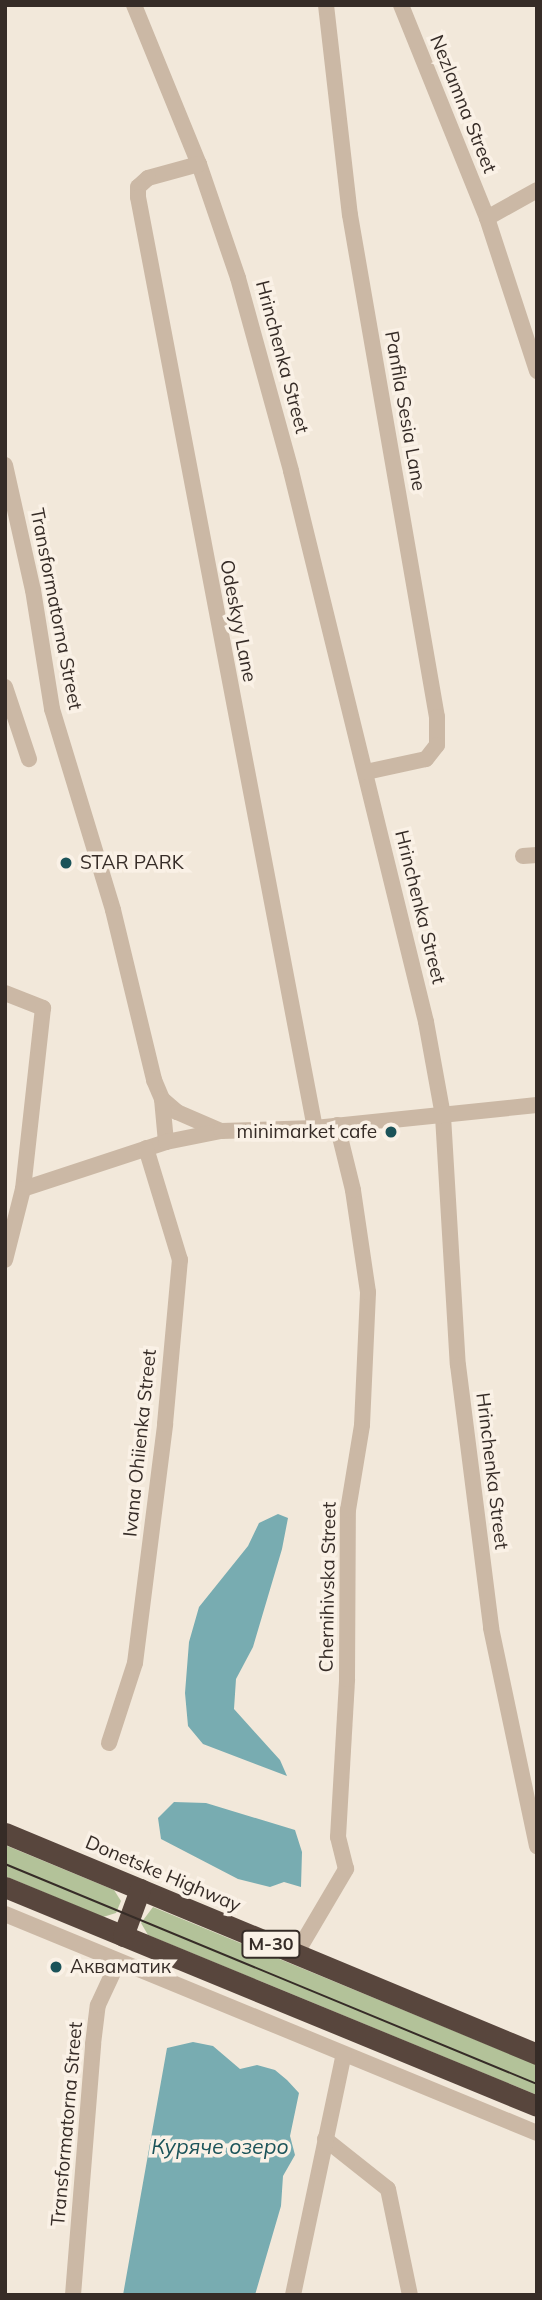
<!DOCTYPE html>
<html>
<head>
<meta charset="utf-8">
<style>
  body { margin:0 }
  #map { position:relative; width:542px; height:2300px; overflow:hidden; background:#f2e8da; font-family:Mulish,sans-serif }
  div>[style] { position:absolute }
  .green>* { inset:0; background:#b3c299 }
  .water>* { inset:0; background:#78acb1 }
  .minor>* { height:16px; margin:-8px; padding:0 8px; transform-origin:8px; border-radius:8px; background:#cbb8a5 }
  .highway>* { height:21px; margin:-10.5px; padding:0 10.5px; transform-origin:10.5px; border-radius:10.5px; background:#58463d }
  .tram>* { height:2px; margin:-1px; padding:0 1px; transform-origin:1px; border-radius:1px; background:#362c27 }
  .dots>* { width:19px; height:19px; translate:-50% -50%; box-sizing:border-box; border:4px solid #faf1e6; border-radius:50% }
  span { translate:-50% -50%; white-space:nowrap; text-align:center; line-height:1.15; -webkit-text-stroke:7px #faf1e6; paint-order:stroke }
  .shield-label span { padding:2px 5px; background:#faf1e6; border:2px solid; border-radius:5px; -webkit-text-stroke-width:0 }
  .shield-label { font-size:18px; color:#362c27; font-weight:700 }
  .street-label { font-size:19px; color:#362c27 }
  .poi-label { font-size:19px; color:#362c27 }
  .left { translate:0 -50%; text-align:left }
  .right { translate:-100% -50%; text-align:right }
  .water-label { font-size:21px; color:#1b5359; font-style:italic }
  .frame { position:absolute; inset:0; border:7px solid #362c27; pointer-events:none }
</style>
</head>
<body>
<div id="map">
  <div class="green">
    <i style="clip-path:polygon(5px 1845px,114px 1890px,121px 1901px,116px 1913px,103px 1917px,5px 1876px)"></i>
    <i style="clip-path:polygon(153px 1907px,537px 2065px,537px 2095px,148px 1935px,141px 1923px)"></i>
  </div>
  <div class="water">
    <i style="clip-path:polygon(278px 1514px,288px 1518px,282px 1549px,253px 1647px,236px 1679px,234px 1709px,280px 1760px,287px 1776px,203px 1744px,188px 1726px,185px 1693px,189px 1642px,199px 1607px,248px 1546px,259px 1523px)"></i>
    <i style="clip-path:polygon(174px 1802px,206px 1803px,295px 1830px,302px 1852px,301px 1887px,284px 1882px,270px 1887px,238px 1879px,161px 1839px,158px 1818px)"></i>
    <i style="clip-path:polygon(193px 2042px,213px 2046px,240px 2069px,257px 2065px,275px 2070px,287px 2080px,299px 2093px,290px 2136px,295px 2155px,283px 2176px,281px 2206px,255px 2295px,123px 2295px,167px 2048px)"></i>
  </div>
  <div class="minor">
    <i style="left:134px;top:5px;width:172px;rotate:67.8deg"></i>
    <i style="left:199px;top:164px;width:120px;rotate:71.1deg"></i>
    <i style="left:238px;top:278px;width:200px;rotate:74.6deg"></i>
    <i style="left:291px;top:471px;width:567px;rotate:76.23deg"></i>
    <i style="left:426px;top:1022px;width:96px;rotate:79.7deg"></i>
    <i style="left:443px;top:1116px;width:249px;rotate:86.6deg"></i>
    <i style="left:458px;top:1365px;width:265px;rotate:82.8deg"></i>
    <i style="left:491px;top:1628px;width:223px;rotate:78.1deg"></i>
    <i style="left:326px;top:5px;width:211px;rotate:83.5deg"></i>
    <i style="left:350px;top:215px;width:509px;rotate:80.17deg"></i>
    <i style="left:437px;top:717px;width:28px;rotate:90deg"></i>
    <i style="left:437px;top:745px;width:18px;rotate:128deg"></i>
    <i style="left:426px;top:759px;width:61px;rotate:167.8deg"></i>
    <i style="left:401px;top:5px;width:230px;rotate:68deg"></i>
    <i style="left:487px;top:218px;width:161px;rotate:71.9deg"></i>
    <i style="left:199px;top:164px;width:53px;rotate:164.6deg"></i>
    <i style="left:148px;top:178px;width:13px;rotate:138deg"></i>
    <i style="left:138px;top:187px;width:10px;rotate:90deg"></i>
    <i style="left:138px;top:197px;width:948px;rotate:79.24deg"></i>
    <i style="left:487px;top:218px;width:57px;rotate:-29.2deg"></i>
    <i style="left:5px;top:465px;width:128px;rotate:77.4deg"></i>
    <i style="left:33px;top:590px;width:121px;rotate:80.9deg"></i>
    <i style="left:52px;top:709px;width:210px;rotate:73.1deg"></i>
    <i style="left:113px;top:910px;width:175px;rotate:76.4deg"></i>
    <i style="left:154px;top:1080px;width:21px;rotate:67deg"></i>
    <i style="left:162px;top:1099px;width:20px;rotate:41deg"></i>
    <i style="left:177px;top:1112px;width:48px;rotate:23.4deg"></i>
    <i style="left:5px;top:687px;width:76px;rotate:71.6deg"></i>
    <i style="left:523px;top:856px;width:14px;rotate:-4deg"></i>
    <i style="left:5px;top:993px;width:41px;rotate:21.5deg"></i>
    <i style="left:43px;top:1008px;width:182px;rotate:96.3deg"></i>
    <i style="left:23px;top:1189px;width:73px;rotate:104.2deg"></i>
    <i style="left:162px;top:1099px;width:43px;rotate:84.7deg"></i>
    <i style="left:23px;top:1189px;width:151px;rotate:-18.2deg"></i>
    <i style="left:166px;top:1142px;width:56px;rotate:-11.3deg"></i>
    <i style="left:221px;top:1131px;width:94px;rotate:-1.8deg"></i>
    <i style="left:315px;top:1128px;width:223px;rotate:-5.9deg"></i>
    <i style="left:109px;top:1743px;width:84px;rotate:-72deg"></i>
    <i style="left:135px;top:1663px;width:241px;rotate:-82.8deg"></i>
    <i style="left:165px;top:1424px;width:165px;rotate:-84.8deg"></i>
    <i style="left:180px;top:1260px;width:117px;rotate:-106.9deg"></i>
    <i style="left:5px;top:1914px;width:575px;rotate:22.37deg"></i>
    <i style="left:296px;top:1954px;width:99px;rotate:-59.5deg"></i>
    <i style="left:346px;top:1869px;width:33px;rotate:-104deg"></i>
    <i style="left:338px;top:1837px;width:158px;rotate:-86.7deg"></i>
    <i style="left:347px;top:1679px;width:169px;rotate:-89.7deg"></i>
    <i style="left:348px;top:1510px;width:86px;rotate:-80.6deg"></i>
    <i style="left:362px;top:1425px;width:133px;rotate:-87.4deg"></i>
    <i style="left:368px;top:1292px;width:103px;rotate:-98.4deg"></i>
    <i style="left:353px;top:1190px;width:67px;rotate:-103.8deg"></i>
    <i style="left:325px;top:2139px;width:80px;rotate:38.4deg"></i>
    <i style="left:388px;top:2189px;width:108px;rotate:78.3deg"></i>
    <i style="left:73px;top:2295px;width:252px;rotate:-85.4deg"></i>
    <i style="left:93px;top:2044px;width:39px;rotate:-83deg"></i>
    <i style="left:98px;top:2005px;width:47px;rotate:-65.1deg"></i>
    <i style="left:293px;top:2295px;width:246px;rotate:-78.1deg"></i>
  </div>
  <div class="highway">
    <i style="left:5px;top:1833px;width:576px;rotate:22.56deg"></i>
    <i style="left:5px;top:1887px;width:575px;rotate:22.37deg"></i>
    <i style="left:123px;top:1936px;width:50px;rotate:-70.1deg"></i>
  </div>
  <div class="tram">
    <i style="left:5px;top:1864px;width:576px;rotate:22.47deg"></i>
  </div>
  <div class="dots">
    <i style="left:66px;top:863px;background:#1b5359"></i>
    <i style="left:391px;top:1132px;background:#1b5359"></i>
    <i style="left:56px;top:1967px;background:#1b5359"></i>
  </div>
  <div class="shield-label">
    <span style="left:271px;top:1944px">М-30</span>
  </div>
  <div class="street-label">
    <span style="left:463px;top:104px;rotate:68deg">Nezlamna Street</span>
    <span style="left:282px;top:357px;rotate:75deg">Hrinchenka Street</span>
    <span style="left:405px;top:411px;rotate:80deg">Panfila Sesia Lane</span>
    <span style="left:56px;top:609px;rotate:79deg">Transformatorna Street</span>
    <span style="left:238px;top:621px;rotate:79deg">Odeskyy Lane</span>
    <span style="left:420px;top:907px;rotate:76deg">Hrinchenka Street</span>
    <span style="left:140px;top:1443px;rotate:-84deg">Ivana Ohiienka Street</span>
    <span style="left:492px;top:1471px;rotate:83deg">Hrinchenka Street</span>
    <span style="left:328px;top:1587px;rotate:-89deg">Chernihivska Street</span>
    <span style="left:163px;top:1874px;rotate:23deg">Donetske Highway</span>
    <span style="left:67px;top:2124px;rotate:-85deg">Transformatorna Street</span>
  </div>
  <div class="poi-label">
    <span class="left" style="left:80px;top:863px">STAR PARK</span>
    <span class="right" style="left:377px;top:1132px">minimarket cafe</span>
    <span class="left" style="left:70px;top:1967px">Акваматик</span>
  </div>
  <div class="water-label">
    <span style="left:220px;top:2146px">Куряче озеро</span>
  </div>
  <div class="frame"></div>
</div>
</body>
</html>
